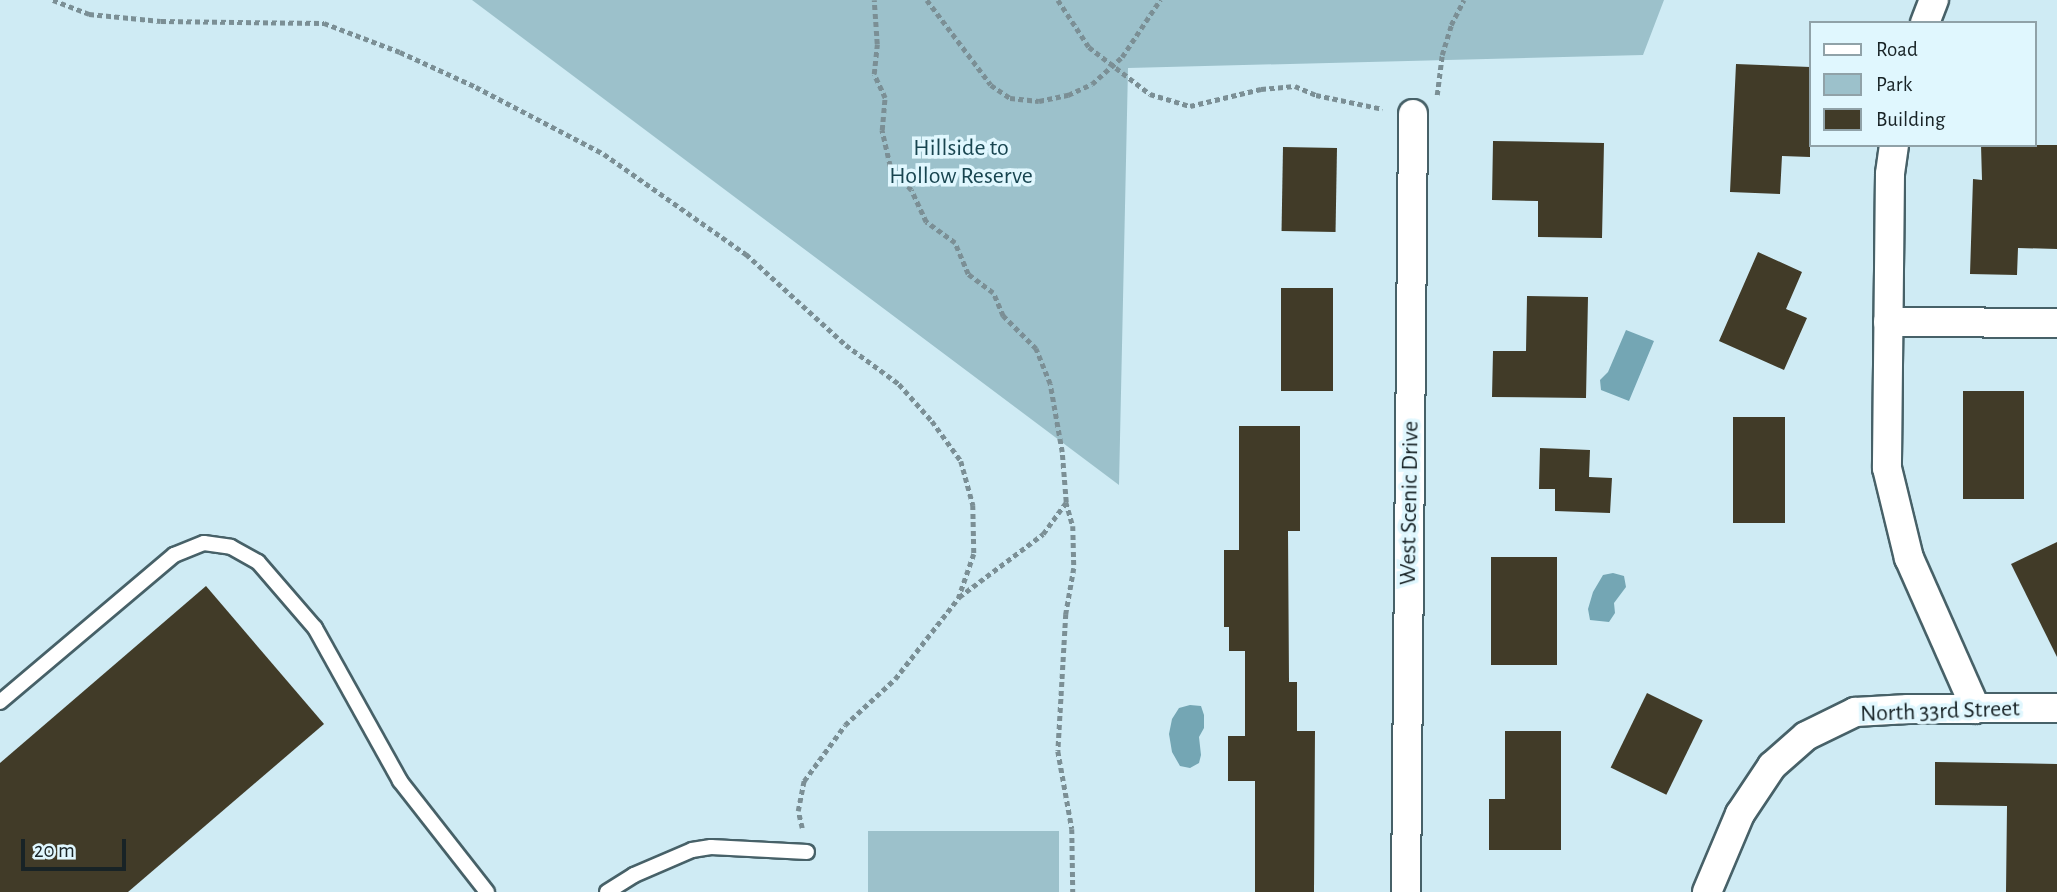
<!DOCTYPE html>
<html>
<head>
<meta charset="utf-8">
<style>
  body { margin:0 }
  #map { position:relative; width:2057px; height:892px; overflow:hidden; background:#cfebf4; font-family:"Alegreya Sans",sans-serif }
  div>[style] { position:absolute }
  .green>* { inset:0; background:#9cc1cb; transform-origin:0 0 }
  .water>* { inset:0; background:#74a6b4 }
  .building>* { inset:0; background:#413b28; transform-origin:0 0 }
  .path>* { height:4.5px; margin-top:-2.25px; transform-origin:0; background:repeating-linear-gradient(90deg,#7b8f95 0 5px,transparent 0 8.5px) }
  .roads { filter:drop-shadow(2px 0 #476168) drop-shadow(-2px 0 #476168) drop-shadow(0 2px #476168) drop-shadow(0 -2px #476168) }
  .service>* { height:14px; margin:-7px; padding:0 7px; transform-origin:7px; border-radius:7px; background:#fff }
  .minor>* { height:28px; margin:-14px; padding:0 14px; transform-origin:14px; border-radius:14px; background:#fff }
  span { translate:-50% -50%; white-space:nowrap; text-align:center; line-height:1.15; -webkit-text-stroke:7px #e0f7fe; paint-order:stroke }
  .park-label { font-size:24px; color:#184550 }
  .street-label { font-size:24px; color:#182326 }
  .legend { position:absolute; left:1809px; top:21px; width:228px; height:126px; box-sizing:border-box; background:#e0f7fe; border:2px solid #90a2a8; margin:0; padding:9px 12px; list-style:none; font-size:21px; color:#182326 }
  .legend li { display:flex; align-items:center; gap:14px; height:35px }
  .legend b { width:35px; border:2px solid #90a2a8 }
  .scale { position:absolute; left:21px; top:839px; width:105px; height:32px; box-sizing:border-box; border:4px solid #182326; border-top:0; padding-left:9px; font-size:21px; line-height:24px; white-space:nowrap; color:#182326; -webkit-text-stroke:5px #e0f7fe; paint-order:stroke }
</style>
</head>
<body>
<div id="map">
  <div class="green">
    <i style="clip-path:polygon(472px 0,1664px 0,1643px 55px,1128px 68px,1119px 485px)"></i>
    <i style="left:1059px;top:831px;width:61px;height:191px;rotate:90deg"></i>
  </div>
  <div class="water">
    <i style="clip-path:polygon(1626px 330px,1654px 341px,1629px 401px,1601px 390px,1600px 380px,1608px 372px)"></i>
    <i style="clip-path:polygon(1613px 573px,1624px 576px,1626px 587px,1614px 603px,1615px 613px,1609px 622px,1590px 620px,1588px 609px,1593px 592px,1603px 575px)"></i>
    <i style="clip-path:polygon(1190px 705px,1201px 706px,1204px 715px,1204px 728px,1199px 737px,1201px 755px,1199px 763px,1190px 768px,1180px 766px,1172px 752px,1169px 734px,1172px 719px,1179px 708px)"></i>
  </div>
  <div class="building">
    <i style="clip-path:polygon(1736px 64px,1810px 67px,1810px 157px,1782px 156px,1780px 194px,1730px 192px)"></i>
    <i style="clip-path:polygon(1493px 141px,1604px 143px,1602px 238px,1538px 237px,1538px 201px,1492px 200px)"></i>
    <i style="clip-path:polygon(1981px 145px,2057px 145px,2057px 249px,2018px 248px,2017px 275px,1970px 274px,1973px 179px,1982px 180px)"></i>
    <i style="left:1283px;top:147px;width:54px;height:84px;rotate:1deg"></i>
    <i style="clip-path:polygon(1758px 252px,1802px 272px,1786px 309px,1807px 318px,1784px 370px,1719px 341px)"></i>
    <i style="left:1281px;top:288px;width:52px;height:103px"></i>
    <i style="clip-path:polygon(1527px 296px,1588px 297px,1586px 398px,1492px 397px,1493px 351px,1526px 351px)"></i>
    <i style="left:1963px;top:391px;width:61px;height:108px"></i>
    <i style="left:1733px;top:417px;width:52px;height:106px"></i>
    <i style="clip-path:polygon(1239px 426px,1300px 426px,1300px 531px,1288px 531px,1289px 682px,1297px 682px,1297px 731px,1315px 731px,1314px 892px,1255px 892px,1255px 781px,1228px 781px,1228px 736px,1245px 736px,1245px 651px,1229px 651px,1229px 627px,1224px 627px,1224px 550px,1239px 550px)"></i>
    <i style="clip-path:polygon(1540px 448px,1590px 450px,1589px 477px,1612px 478px,1610px 513px,1555px 511px,1555px 489px,1539px 489px)"></i>
    <i style="clip-path:polygon(2057px 542px,2057px 657px,2011px 564px)"></i>
    <i style="left:1491px;top:557px;width:66px;height:108px"></i>
    <i style="clip-path:polygon(206px 586px,324px 724px,128px 892px,0 892px,0 763px)"></i>
    <i style="left:1647px;top:693px;width:62px;height:83px;rotate:26deg"></i>
    <i style="clip-path:polygon(1505px 731px,1561px 731px,1561px 850px,1489px 850px,1489px 799px,1505px 799px)"></i>
    <i style="clip-path:polygon(1935px 762px,2057px 764px,2057px 892px,2006px 892px,2007px 806px,1935px 805px)"></i>
  </div>
  <div class="path">
    <i style="left:53px;top:0;width:39px;rotate:21deg"></i>
    <i style="left:89px;top:14px;width:72px;rotate:5.6deg"></i>
    <i style="left:161px;top:21px;width:163px;rotate:0.7deg"></i>
    <i style="left:324px;top:23px;width:81px;rotate:20.9deg"></i>
    <i style="left:400px;top:52px;width:84px;rotate:24.7deg"></i>
    <i style="left:476px;top:87px;width:144px;rotate:27.6deg"></i>
    <i style="left:604px;top:154px;width:174px;rotate:35.2deg"></i>
    <i style="left:746px;top:254px;width:135px;rotate:42.3deg"></i>
    <i style="left:846px;top:345px;width:66px;rotate:36.3deg"></i>
    <i style="left:899px;top:384px;width:50px;rotate:48.3deg"></i>
    <i style="left:932px;top:421px;width:49px;rotate:54.1deg"></i>
    <i style="left:961px;top:461px;width:46px;rotate:74.7deg"></i>
    <i style="left:973px;top:505px;width:49px;rotate:88.8deg"></i>
    <i style="left:974px;top:554px;width:46px;rotate:109.2deg"></i>
    <i style="left:927px;top:0;width:106px;rotate:53deg"></i>
    <i style="left:991px;top:85px;width:23px;rotate:34deg"></i>
    <i style="left:1010px;top:98px;width:29px;rotate:6deg"></i>
    <i style="left:1039px;top:101px;width:30px;rotate:-12deg"></i>
    <i style="left:1068px;top:95px;width:26px;rotate:-25deg"></i>
    <i style="left:1092px;top:84px;width:40px;rotate:-42deg"></i>
    <i style="left:1122px;top:57px;width:69px;rotate:-56.3deg"></i>
    <i style="left:1058px;top:0;width:56px;rotate:56.6deg"></i>
    <i style="left:1089px;top:47px;width:77px;rotate:37.6deg"></i>
    <i style="left:1150px;top:94px;width:42px;rotate:16.7deg"></i>
    <i style="left:1190px;top:106px;width:73px;rotate:-13.5deg"></i>
    <i style="left:1261px;top:89px;width:34px;rotate:-5deg"></i>
    <i style="left:1295px;top:86px;width:23px;rotate:23deg"></i>
    <i style="left:1316px;top:95px;width:68px;rotate:11.8deg"></i>
    <i style="left:1437px;top:95px;width:40px;rotate:-82.9deg"></i>
    <i style="left:1442px;top:55px;width:31px;rotate:-73deg"></i>
    <i style="left:1451px;top:25px;width:28px;rotate:-63deg"></i>
    <i style="left:1066px;top:502px;width:25px;rotate:74deg"></i>
    <i style="left:1073px;top:526px;width:42px;rotate:88.6deg"></i>
    <i style="left:1074px;top:568px;width:47px;rotate:99.9deg"></i>
    <i style="left:1066px;top:614px;width:137px;rotate:93.3deg"></i>
    <i style="left:1058px;top:751px;width:79px;rotate:79.8deg"></i>
    <i style="left:1072px;top:829px;width:63px;rotate:89.1deg"></i>
    <i style="left:802px;top:828px;width:17px;rotate:-103deg"></i>
    <i style="left:798px;top:811px;width:31px;rotate:-79deg"></i>
    <i style="left:804px;top:781px;width:69px;rotate:-53.8deg"></i>
    <i style="left:845px;top:725px;width:68px;rotate:-42.6deg"></i>
    <i style="left:895px;top:679px;width:104px;rotate:-52deg"></i>
    <i style="left:959px;top:597px;width:105px;rotate:-36.9deg"></i>
    <i style="left:1043px;top:534px;width:39px;rotate:-54deg"></i>
    <i style="left:1066px;top:502px;width:50px;rotate:-94.6deg"></i>
    <i style="left:1062px;top:452px;width:69px;rotate:-100deg"></i>
    <i style="left:1050px;top:384px;width:38px;rotate:-112deg"></i>
    <i style="left:1036px;top:349px;width:47px;rotate:-135deg"></i>
    <i style="left:1003px;top:316px;width:25px;rotate:-113deg"></i>
    <i style="left:993px;top:293px;width:31px;rotate:-143deg"></i>
    <i style="left:968px;top:274px;width:34px;rotate:-113deg"></i>
    <i style="left:955px;top:243px;width:36px;rotate:-144deg"></i>
    <i style="left:926px;top:222px;width:35px;rotate:-115deg"></i>
    <i style="left:911px;top:190px;width:32px;rotate:-131deg"></i>
    <i style="left:890px;top:166px;width:37px;rotate:-103deg"></i>
    <i style="left:882px;top:130px;width:32px;rotate:-85deg"></i>
    <i style="left:885px;top:98px;width:26px;rotate:-115deg"></i>
    <i style="left:874px;top:74px;width:30px;rotate:-84deg"></i>
    <i style="left:877px;top:44px;width:44px;rotate:-93.9deg"></i>
  </div>
  <div class="roads">
    <div class="service">
      <i style="left:0;top:702px;width:228px;rotate:-40.2deg"></i>
      <i style="left:174px;top:555px;width:32px;rotate:-22deg"></i>
      <i style="left:204px;top:543px;width:27px;rotate:8deg"></i>
      <i style="left:231px;top:547px;width:31px;rotate:29deg"></i>
      <i style="left:258px;top:562px;width:87px;rotate:49.2deg"></i>
      <i style="left:315px;top:628px;width:175px;rotate:60.9deg"></i>
      <i style="left:400px;top:781px;width:141px;rotate:51.9deg"></i>
      <i style="left:607px;top:892px;width:32px;rotate:-32deg"></i>
      <i style="left:634px;top:875px;width:63px;rotate:-23.3deg"></i>
      <i style="left:692px;top:850px;width:19px;rotate:-9deg"></i>
      <i style="left:711px;top:847px;width:96px;rotate:3deg"></i>
    </div>
    <div class="minor">
      <i style="left:1925px;top:23px;width:25px;rotate:-69deg"></i>
      <i style="left:1894px;top:145px;width:29px;rotate:98deg"></i>
      <i style="left:1890px;top:174px;width:294px;rotate:90.6deg"></i>
      <i style="left:1887px;top:468px;width:93px;rotate:76.3deg"></i>
      <i style="left:1909px;top:558px;width:165px;rotate:66.1deg"></i>
      <i style="left:1888px;top:322px;width:169px;rotate:0.3deg"></i>
      <i style="left:1406px;top:892px;width:778px;rotate:-89.48deg"></i>
      <i style="left:1707px;top:892px;width:85px;rotate:-67.1deg"></i>
      <i style="left:1740px;top:814px;width:58px;rotate:-56.3deg"></i>
      <i style="left:1772px;top:766px;width:45px;rotate:-41.4deg"></i>
      <i style="left:1806px;top:736px;width:55px;rotate:-26.1deg"></i>
      <i style="left:1855px;top:712px;width:53px;rotate:-3.2deg"></i>
      <i style="left:1908px;top:709px;width:149px;rotate:-0.4deg"></i>
    </div>
  </div>
  <div class="park-label">
    <span style="left:961px;top:163px">Hillside to<br>Hollow Reserve</span>
  </div>
  <div class="street-label">
    <span style="left:1410px;top:503px;rotate:-89deg">West Scenic Drive</span>
    <span style="left:1940px;top:712px;rotate:-2deg">North 33rd Street</span>
  </div>
  <ul class="legend">
  <li><b style="height:9px;background:#fff"></b>Road</li>
  <li><b style="height:19px;background:#9cc1cb"></b>Park</li>
  <li><b style="height:19px;background:#413b28"></b>Building</li>
  </ul>
  <div class="scale">20 m</div>
</div>
</body>
</html>
